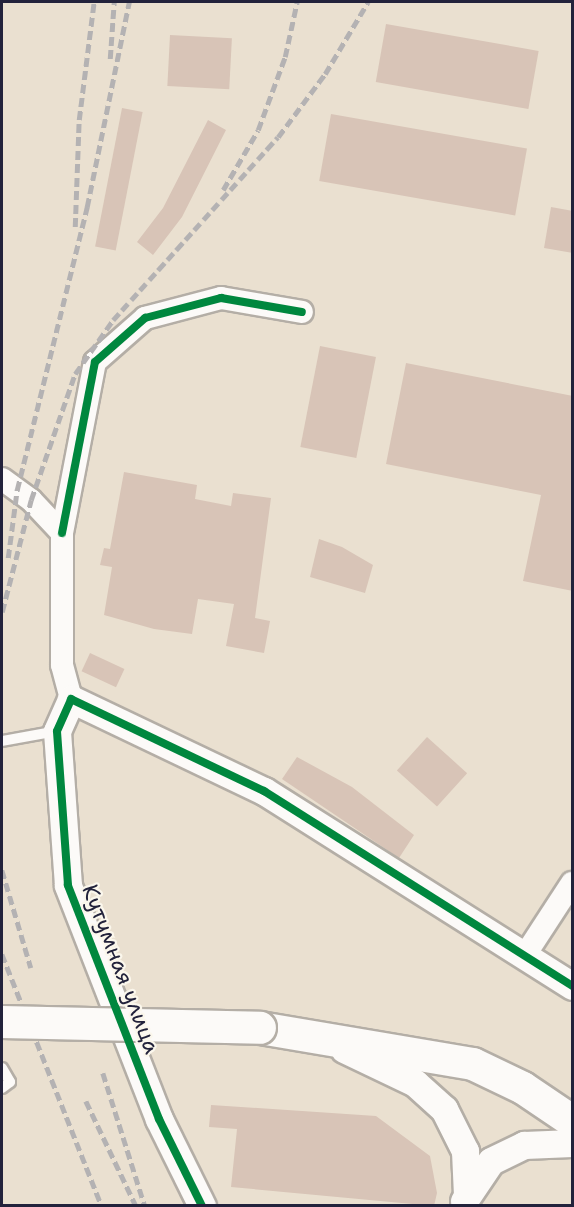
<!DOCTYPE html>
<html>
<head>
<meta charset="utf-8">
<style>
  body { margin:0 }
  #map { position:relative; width:574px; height:1207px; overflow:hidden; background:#eae0d0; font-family:"Shantell Sans",sans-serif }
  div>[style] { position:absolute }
  .building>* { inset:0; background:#d8c4b7; transform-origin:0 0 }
  .roads { filter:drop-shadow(2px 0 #b4aea6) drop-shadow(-2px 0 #b4aea6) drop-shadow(0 2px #b4aea6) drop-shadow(0 -2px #b4aea6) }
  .service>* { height:10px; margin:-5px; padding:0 5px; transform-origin:5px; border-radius:5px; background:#fcfaf8 }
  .minor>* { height:22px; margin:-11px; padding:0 11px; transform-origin:11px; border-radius:11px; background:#fcfaf8 }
  .tertiary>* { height:27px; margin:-13.5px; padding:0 13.5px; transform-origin:13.5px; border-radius:13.5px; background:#fcfaf8 }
  .secondary>* { height:32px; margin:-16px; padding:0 16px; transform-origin:16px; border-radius:16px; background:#fcfaf8 }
  .rail>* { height:4.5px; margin-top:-2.25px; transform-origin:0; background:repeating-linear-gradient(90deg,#b4b2b3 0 9px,transparent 0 13.5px) }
  .bridges { filter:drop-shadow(2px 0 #b4aea6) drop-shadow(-2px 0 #b4aea6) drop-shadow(0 2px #b4aea6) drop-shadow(0 -2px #b4aea6) }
  .secondary-bridge>* { height:32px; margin:-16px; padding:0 16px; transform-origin:16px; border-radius:16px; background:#fcfaf8 }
  .cycleway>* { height:8px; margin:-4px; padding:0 4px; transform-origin:4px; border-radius:4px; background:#00873e }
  span { translate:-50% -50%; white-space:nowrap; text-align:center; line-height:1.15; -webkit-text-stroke:4.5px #fbf7ec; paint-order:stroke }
  .street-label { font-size:22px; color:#22223b }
  .frame { position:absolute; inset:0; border:3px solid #22223b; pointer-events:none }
</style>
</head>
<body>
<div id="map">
  <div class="building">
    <i style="left:386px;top:24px;width:155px;height:59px;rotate:10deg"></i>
    <i style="left:170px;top:35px;width:62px;height:51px;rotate:3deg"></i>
    <i style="left:122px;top:108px;width:21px;height:141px;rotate:11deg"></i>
    <i style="left:331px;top:114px;width:199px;height:68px;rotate:10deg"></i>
    <i style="clip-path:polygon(208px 120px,226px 130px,182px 217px,153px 255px,137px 242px,163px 208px)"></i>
    <i style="clip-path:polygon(551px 207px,573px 211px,573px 253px,544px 248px)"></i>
    <i style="left:320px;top:346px;width:57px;height:103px;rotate:11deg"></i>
    <i style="clip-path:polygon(406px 363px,573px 396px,573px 591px,523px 581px,541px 495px,386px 464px)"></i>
    <i style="clip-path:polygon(124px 472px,197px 485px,195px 499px,231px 506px,233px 493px,271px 498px,255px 618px,270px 621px,264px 653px,226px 646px,234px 604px,198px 599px,192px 634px,154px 629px,104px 615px,112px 567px,100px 565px,104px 548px,110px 549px)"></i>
    <i style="clip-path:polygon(319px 539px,342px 547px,373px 565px,365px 593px,310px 577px)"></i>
    <i style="left:90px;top:653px;width:38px;height:20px;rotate:25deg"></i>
    <i style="left:427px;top:737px;width:54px;height:45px;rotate:42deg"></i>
    <i style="clip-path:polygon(297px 757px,352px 787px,414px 835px,399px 858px,282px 779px)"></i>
    <i style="clip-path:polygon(211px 1105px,376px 1116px,430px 1156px,437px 1193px,434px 1206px,231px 1187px,237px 1129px,209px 1127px)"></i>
  </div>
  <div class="roads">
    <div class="service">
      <i style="left:2px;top:741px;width:56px;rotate:-10.3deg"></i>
      <i style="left:2px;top:1068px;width:16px;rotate:60deg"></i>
      <i style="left:10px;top:1082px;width:10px;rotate:143deg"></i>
    </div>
    <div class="minor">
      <i style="left:2px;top:479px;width:36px;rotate:36deg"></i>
      <i style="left:31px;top:500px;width:45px;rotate:46.8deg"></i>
      <i style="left:62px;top:533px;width:132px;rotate:90deg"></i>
      <i style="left:62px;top:665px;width:35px;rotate:75deg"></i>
      <i style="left:62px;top:533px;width:174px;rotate:-79.1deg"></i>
      <i style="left:95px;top:362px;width:67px;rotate:-41.3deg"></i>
      <i style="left:145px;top:318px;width:79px;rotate:-14.7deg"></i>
      <i style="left:221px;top:298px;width:82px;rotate:9.8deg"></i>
      <i style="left:525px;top:955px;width:86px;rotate:-56.9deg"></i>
    </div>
    <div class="tertiary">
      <i style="left:344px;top:1049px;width:79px;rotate:25.6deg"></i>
      <i style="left:415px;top:1083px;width:39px;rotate:42deg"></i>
      <i style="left:444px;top:1109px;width:47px;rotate:63.4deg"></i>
      <i style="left:465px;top:1151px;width:44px;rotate:87.4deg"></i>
      <i style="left:464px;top:1201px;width:48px;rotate:-56deg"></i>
      <i style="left:491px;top:1161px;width:37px;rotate:-26deg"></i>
      <i style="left:524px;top:1145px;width:48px;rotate:-2.4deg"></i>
      <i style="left:202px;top:1206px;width:97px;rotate:-116.3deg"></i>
      <i style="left:159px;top:1119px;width:251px;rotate:-111.3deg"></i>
      <i style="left:68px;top:885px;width:154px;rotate:-94.1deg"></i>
      <i style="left:57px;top:731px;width:35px;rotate:-66deg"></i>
      <i style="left:71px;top:699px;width:214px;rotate:25.5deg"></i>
      <i style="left:264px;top:791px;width:365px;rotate:32.3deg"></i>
    </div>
    <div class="secondary">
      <i style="left:260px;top:1028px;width:216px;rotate:9.6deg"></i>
      <i style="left:473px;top:1064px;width:55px;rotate:25.6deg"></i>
      <i style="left:523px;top:1088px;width:59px;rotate:34deg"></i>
    </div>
  </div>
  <div class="rail">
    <i style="left:110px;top:59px;width:57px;rotate:-86deg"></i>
    <i style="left:223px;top:190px;width:69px;rotate:-59.7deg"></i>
    <i style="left:258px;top:130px;width:78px;rotate:-69.7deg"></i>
    <i style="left:285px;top:57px;width:56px;rotate:-77.7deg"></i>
    <i style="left:75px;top:227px;width:107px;rotate:-87.9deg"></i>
    <i style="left:79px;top:120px;width:119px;rotate:-82.8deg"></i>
    <i style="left:8px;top:558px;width:69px;rotate:-82.5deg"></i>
    <i style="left:17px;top:490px;width:292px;rotate:-76.1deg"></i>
    <i style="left:87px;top:207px;width:209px;rotate:-78.4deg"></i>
    <i style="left:2px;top:612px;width:116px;rotate:-75.5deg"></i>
    <i style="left:31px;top:500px;width:133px;rotate:-70.8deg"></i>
    <i style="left:75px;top:374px;width:66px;rotate:-54.9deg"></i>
    <i style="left:113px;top:320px;width:246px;rotate:-48deg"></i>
    <i style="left:278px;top:137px;width:79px;rotate:-53.3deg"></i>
    <i style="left:325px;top:74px;width:84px;rotate:-59.2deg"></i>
    <i style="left:2px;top:870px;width:102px;rotate:73.5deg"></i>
    <i style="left:2px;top:954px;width:271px;rotate:68.4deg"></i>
    <i style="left:103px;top:1073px;width:139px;rotate:72.5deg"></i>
    <i style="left:86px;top:1101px;width:116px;rotate:64.5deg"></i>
  </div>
  <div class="bridges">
    <div class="secondary-bridge">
      <i style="left:2px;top:1022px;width:258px;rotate:1.3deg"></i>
    </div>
  </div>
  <div class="cycleway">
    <i style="left:62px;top:533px;width:174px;rotate:-79.1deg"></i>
    <i style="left:95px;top:362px;width:67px;rotate:-41.3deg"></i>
    <i style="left:145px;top:318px;width:79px;rotate:-14.7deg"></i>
    <i style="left:221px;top:298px;width:82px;rotate:9.8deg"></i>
    <i style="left:202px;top:1206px;width:97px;rotate:-116.3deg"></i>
    <i style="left:159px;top:1119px;width:251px;rotate:-111.3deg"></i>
    <i style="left:68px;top:885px;width:154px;rotate:-94.1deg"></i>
    <i style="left:57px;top:731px;width:35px;rotate:-66deg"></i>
    <i style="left:71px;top:699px;width:214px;rotate:25.5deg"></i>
    <i style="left:264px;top:791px;width:365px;rotate:32.3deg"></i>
  </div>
  <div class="street-label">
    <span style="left:121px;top:969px;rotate:69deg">Кутумная улица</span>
  </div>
  <div class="frame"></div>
</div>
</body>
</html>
